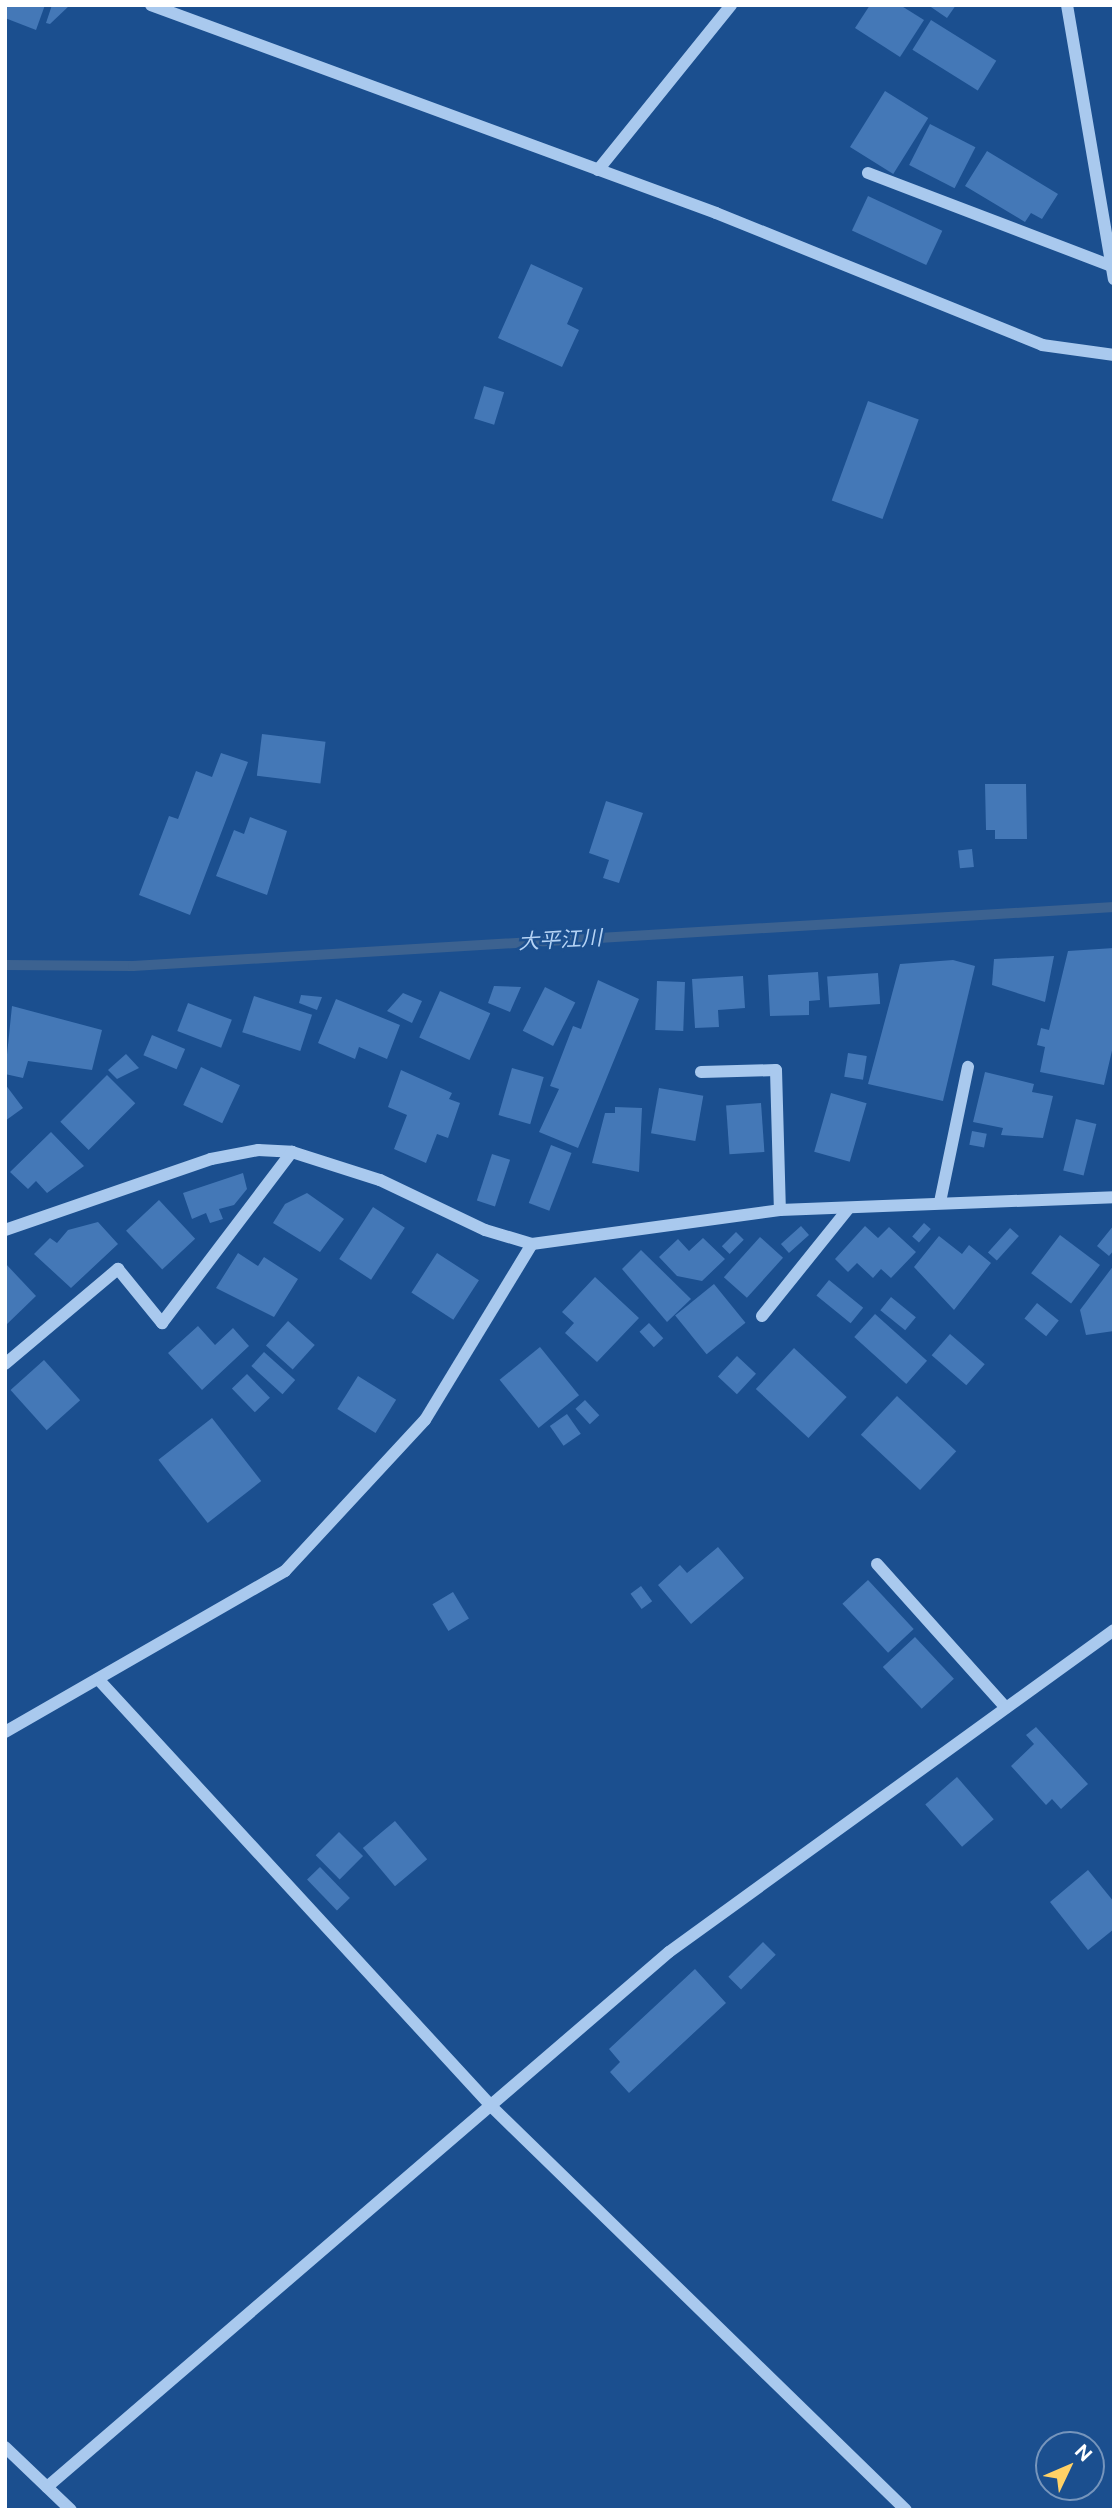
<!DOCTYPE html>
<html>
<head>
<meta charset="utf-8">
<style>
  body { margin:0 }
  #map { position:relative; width:1119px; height:2515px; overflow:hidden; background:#1b4f8f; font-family:"Public Sans","Noto Sans JP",sans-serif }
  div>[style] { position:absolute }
  .stream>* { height:10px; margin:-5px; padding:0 5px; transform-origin:5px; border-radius:5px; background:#3c6290 }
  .building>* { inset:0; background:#4478b7; transform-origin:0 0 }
  .minor>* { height:12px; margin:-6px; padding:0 6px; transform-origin:6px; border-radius:6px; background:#a9c9ee }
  span { translate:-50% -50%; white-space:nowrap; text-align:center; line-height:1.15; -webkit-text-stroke:5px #1b4f8f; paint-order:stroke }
  .water-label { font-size:21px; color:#b5d3f5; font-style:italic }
  .frame { position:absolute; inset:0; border:7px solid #fff; pointer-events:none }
  .north { position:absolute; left:1035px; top:2431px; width:70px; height:70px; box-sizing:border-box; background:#1b4f8f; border:2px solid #7695bc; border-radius:50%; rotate:46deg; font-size:19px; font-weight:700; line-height:28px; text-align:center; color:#fff }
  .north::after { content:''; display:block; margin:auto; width:24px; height:32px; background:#ffd166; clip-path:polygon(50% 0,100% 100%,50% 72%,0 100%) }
</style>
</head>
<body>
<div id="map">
  <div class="stream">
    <i style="left:5px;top:965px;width:128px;rotate:0.4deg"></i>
    <i style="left:133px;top:966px;width:983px;rotate:-3.44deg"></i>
  </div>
  <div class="building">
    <i style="clip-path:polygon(5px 5px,45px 5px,36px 30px,5px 18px)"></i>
    <i style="clip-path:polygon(52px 5px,70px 5px,50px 24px,46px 23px)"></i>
    <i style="clip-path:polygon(870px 5px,900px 5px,924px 20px,900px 57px,855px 28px)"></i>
    <i style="clip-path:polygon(928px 5px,956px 5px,947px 18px)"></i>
    <i style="left:931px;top:20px;width:77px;height:35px;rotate:32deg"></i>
    <i style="left:885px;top:91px;width:51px;height:66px;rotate:32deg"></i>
    <i style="left:930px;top:124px;width:51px;height:46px;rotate:27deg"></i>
    <i style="clip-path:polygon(987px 151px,1058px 194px,1042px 219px,1031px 213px,1025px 222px,965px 186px)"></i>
    <i style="left:868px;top:196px;width:82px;height:38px;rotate:25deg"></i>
    <i style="clip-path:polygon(531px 264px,583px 288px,567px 324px,579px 330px,562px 367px,498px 338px)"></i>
    <i style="left:484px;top:386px;width:21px;height:34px;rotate:17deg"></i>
    <i style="left:868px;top:401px;width:54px;height:106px;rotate:20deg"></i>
    <i style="left:262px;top:734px;width:64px;height:42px;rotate:7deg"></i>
    <i style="clip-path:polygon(221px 753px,248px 762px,190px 915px,139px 895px,169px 816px,178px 819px,196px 771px,212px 777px)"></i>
    <i style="clip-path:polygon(985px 784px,1026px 784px,1027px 839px,995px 839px,995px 830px,986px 830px)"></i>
    <i style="clip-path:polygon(606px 801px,643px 813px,619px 883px,603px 878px,609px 860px,589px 853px)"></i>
    <i style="clip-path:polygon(250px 817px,287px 831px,267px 895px,216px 876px,234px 830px,244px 834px)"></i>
    <i style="left:972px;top:849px;width:18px;height:14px;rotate:84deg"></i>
    <i style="clip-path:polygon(1114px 948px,1114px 1042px,1104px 1085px,1040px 1072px,1045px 1047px,1037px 1045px,1041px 1028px,1049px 1030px,1068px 951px)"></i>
    <i style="clip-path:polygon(1054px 956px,1045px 1002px,992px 985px,994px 959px)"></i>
    <i style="clip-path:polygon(953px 960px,975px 966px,943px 1101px,868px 1084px,900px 964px)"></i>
    <i style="clip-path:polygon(818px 972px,820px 1000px,809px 1001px,809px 1015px,770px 1016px,768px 975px)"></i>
    <i style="left:878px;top:973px;width:31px;height:51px;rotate:86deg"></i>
    <i style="clip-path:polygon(743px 976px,745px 1008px,718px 1010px,719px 1027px,695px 1028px,692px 979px)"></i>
    <i style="clip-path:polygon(598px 980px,639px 999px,578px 1148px,539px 1132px,559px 1089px,550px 1086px,573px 1026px,581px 1029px)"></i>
    <i style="left:657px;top:981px;width:28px;height:49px;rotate:2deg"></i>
    <i style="clip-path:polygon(494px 986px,521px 987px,510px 1012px,488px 1003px)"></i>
    <i style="left:545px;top:987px;width:34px;height:49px;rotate:27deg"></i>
    <i style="left:440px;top:991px;width:55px;height:51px;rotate:24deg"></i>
    <i style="clip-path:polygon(403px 993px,422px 1001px,412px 1023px,387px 1011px)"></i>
    <i style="clip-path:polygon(301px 995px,322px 997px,317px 1010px,299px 1003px)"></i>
    <i style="left:254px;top:996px;width:61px;height:38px;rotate:18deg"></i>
    <i style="clip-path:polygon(336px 999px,400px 1025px,387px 1059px,359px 1047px,355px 1059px,318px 1043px)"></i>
    <i style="left:188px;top:1003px;width:47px;height:30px;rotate:21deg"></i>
    <i style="clip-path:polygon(12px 1006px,102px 1030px,92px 1070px,28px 1061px,23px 1078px,5px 1074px)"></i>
    <i style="left:152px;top:1035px;width:36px;height:22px;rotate:23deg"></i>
    <i style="left:848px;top:1053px;width:19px;height:24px;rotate:9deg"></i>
    <i style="clip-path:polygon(126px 1054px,139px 1068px,117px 1079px,108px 1070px)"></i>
    <i style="left:201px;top:1067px;width:43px;height:42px;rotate:25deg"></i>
    <i style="left:512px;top:1068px;width:33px;height:49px;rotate:16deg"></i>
    <i style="clip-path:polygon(401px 1070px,452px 1093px,449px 1099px,460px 1103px,448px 1138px,437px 1134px,426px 1163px,394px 1149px,407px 1115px,388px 1107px)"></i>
    <i style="clip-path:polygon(985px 1072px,1034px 1084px,1032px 1092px,1053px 1096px,1043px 1138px,1001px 1135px,1003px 1128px,973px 1122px)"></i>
    <i style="left:107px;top:1075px;width:40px;height:66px;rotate:45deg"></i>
    <i style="clip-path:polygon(5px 1084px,23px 1108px,5px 1121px)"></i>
    <i style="left:659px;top:1088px;width:45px;height:46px;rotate:10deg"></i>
    <i style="left:831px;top:1093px;width:37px;height:61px;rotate:16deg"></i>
    <i style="left:761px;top:1103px;width:49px;height:35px;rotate:86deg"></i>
    <i style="clip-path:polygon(615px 1107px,642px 1108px,639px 1172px,592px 1163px,605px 1113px,615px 1113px)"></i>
    <i style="left:1076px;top:1119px;width:21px;height:53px;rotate:14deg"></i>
    <i style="left:972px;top:1131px;width:15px;height:14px;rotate:11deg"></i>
    <i style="clip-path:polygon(51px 1132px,84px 1166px,47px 1193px,36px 1181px,28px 1189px,10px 1172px)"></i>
    <i style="left:551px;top:1145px;width:22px;height:62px;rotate:21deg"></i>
    <i style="left:492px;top:1154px;width:19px;height:49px;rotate:18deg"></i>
    <i style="clip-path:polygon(243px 1173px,247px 1189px,234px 1205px,219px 1209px,223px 1219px,210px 1223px,206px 1213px,192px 1219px,183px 1193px)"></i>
    <i style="clip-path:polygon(307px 1193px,344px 1219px,320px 1252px,273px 1223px,285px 1204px)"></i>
    <i style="left:159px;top:1200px;width:53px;height:45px;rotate:47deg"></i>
    <i style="left:373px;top:1207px;width:38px;height:62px;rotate:33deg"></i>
    <i style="clip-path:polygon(98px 1222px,118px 1244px,71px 1288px,34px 1254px,50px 1238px,57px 1243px,68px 1230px)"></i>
    <i style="left:924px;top:1223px;width:9px;height:18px;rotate:41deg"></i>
    <i style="clip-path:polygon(1114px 1225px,1114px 1250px,1109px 1256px,1097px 1246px)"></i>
    <i style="left:801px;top:1226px;width:12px;height:27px;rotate:48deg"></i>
    <i style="clip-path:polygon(865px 1226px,878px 1238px,889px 1227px,916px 1252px,891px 1278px,881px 1269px,873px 1278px,857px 1263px,848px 1272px,835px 1259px)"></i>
    <i style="left:1010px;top:1228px;width:12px;height:33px;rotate:42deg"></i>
    <i style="left:736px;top:1232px;width:11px;height:20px;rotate:45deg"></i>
    <i style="left:1060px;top:1235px;width:50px;height:48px;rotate:37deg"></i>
    <i style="clip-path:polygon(939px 1236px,962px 1254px,969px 1245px,991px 1263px,954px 1310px,914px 1267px)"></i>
    <i style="left:760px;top:1237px;width:31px;height:54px;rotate:42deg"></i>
    <i style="clip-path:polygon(703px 1238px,725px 1259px,702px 1281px,677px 1276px,659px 1257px,678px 1239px,689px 1251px)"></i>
    <i style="clip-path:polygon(641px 1250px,691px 1299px,667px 1322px,622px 1269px)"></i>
    <i style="clip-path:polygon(238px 1253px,258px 1266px,264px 1257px,298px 1279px,274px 1317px,216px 1288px)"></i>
    <i style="left:437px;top:1253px;width:50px;height:47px;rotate:33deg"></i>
    <i style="clip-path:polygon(5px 1263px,36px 1296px,5px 1326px)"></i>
    <i style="clip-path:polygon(1114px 1265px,1114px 1331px,1086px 1335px,1080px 1310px)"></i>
    <i style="clip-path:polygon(595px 1277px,639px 1318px,597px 1362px,565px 1333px,574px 1323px,562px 1312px)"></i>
    <i style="left:829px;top:1280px;width:44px;height:20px;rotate:39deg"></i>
    <i style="left:714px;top:1284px;width:50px;height:50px;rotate:51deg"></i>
    <i style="left:891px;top:1297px;width:32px;height:17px;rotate:39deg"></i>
    <i style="left:1037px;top:1303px;width:28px;height:20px;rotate:39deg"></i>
    <i style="left:875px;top:1314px;width:70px;height:31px;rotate:42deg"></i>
    <i style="left:288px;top:1321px;width:36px;height:33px;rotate:42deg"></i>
    <i style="left:649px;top:1323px;width:21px;height:13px;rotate:47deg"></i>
    <i style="clip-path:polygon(198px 1326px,215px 1345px,233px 1328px,249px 1346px,202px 1390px,168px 1353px)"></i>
    <i style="left:950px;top:1334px;width:46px;height:28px;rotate:41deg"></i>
    <i style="left:540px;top:1347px;width:62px;height:52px;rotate:51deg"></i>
    <i style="left:794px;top:1348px;width:72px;height:56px;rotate:43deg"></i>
    <i style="left:264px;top:1352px;width:42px;height:19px;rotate:42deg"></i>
    <i style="left:737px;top:1356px;width:26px;height:28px;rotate:43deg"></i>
    <i style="left:44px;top:1360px;width:54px;height:45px;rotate:48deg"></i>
    <i style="left:247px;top:1374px;width:33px;height:21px;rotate:46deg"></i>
    <i style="left:358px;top:1376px;width:45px;height:39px;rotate:32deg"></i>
    <i style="left:897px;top:1396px;width:81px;height:53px;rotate:43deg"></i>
    <i style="left:585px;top:1400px;width:21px;height:13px;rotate:47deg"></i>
    <i style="left:567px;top:1414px;width:24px;height:21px;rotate:55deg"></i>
    <i style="left:212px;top:1418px;width:80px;height:68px;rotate:52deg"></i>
    <i style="clip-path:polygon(718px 1547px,744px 1578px,691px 1624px,658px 1585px,680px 1565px,687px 1573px)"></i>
    <i style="left:868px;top:1580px;width:67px;height:35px;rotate:47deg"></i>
    <i style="left:641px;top:1586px;width:19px;height:13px;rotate:54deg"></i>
    <i style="left:453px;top:1592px;width:31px;height:24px;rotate:59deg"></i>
    <i style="left:915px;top:1637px;width:57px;height:44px;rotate:47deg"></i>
    <i style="clip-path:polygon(1036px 1727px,1088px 1784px,1061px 1809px,1052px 1799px,1046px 1805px,1011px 1766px,1034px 1744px,1026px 1735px)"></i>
    <i style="left:957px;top:1777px;width:56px;height:42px;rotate:49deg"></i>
    <i style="left:395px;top:1821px;width:50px;height:42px;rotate:50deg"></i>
    <i style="left:339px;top:1832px;width:34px;height:33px;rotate:45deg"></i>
    <i style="left:320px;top:1867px;width:43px;height:18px;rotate:46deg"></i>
    <i style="clip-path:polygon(1088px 1870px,1114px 1902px,1114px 1929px,1088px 1950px,1050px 1902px)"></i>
    <i style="left:763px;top:1942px;width:18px;height:49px;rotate:45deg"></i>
    <i style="clip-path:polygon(695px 1969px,726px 2003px,629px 2093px,610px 2072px,620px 2062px,609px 2049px)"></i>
  </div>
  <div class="minor">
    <i style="left:151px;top:5px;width:602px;rotate:20.21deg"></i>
    <i style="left:716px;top:213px;width:352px;rotate:22deg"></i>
    <i style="left:1042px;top:345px;width:73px;rotate:7.9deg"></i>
    <i style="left:1067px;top:5px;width:278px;rotate:80.3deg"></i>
    <i style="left:598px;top:170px;width:212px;rotate:-51.1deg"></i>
    <i style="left:868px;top:173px;width:261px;rotate:20.9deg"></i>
    <i style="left:701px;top:1072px;width:75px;rotate:-1.5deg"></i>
    <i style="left:776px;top:1070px;width:140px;rotate:88.4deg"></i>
    <i style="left:940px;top:1202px;width:138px;rotate:-78.3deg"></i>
    <i style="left:5px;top:1230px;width:218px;rotate:-19deg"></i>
    <i style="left:211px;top:1159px;width:48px;rotate:-10.8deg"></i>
    <i style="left:258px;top:1150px;width:34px;rotate:3deg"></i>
    <i style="left:292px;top:1152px;width:92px;rotate:17.7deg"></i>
    <i style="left:380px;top:1180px;width:116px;rotate:25.5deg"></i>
    <i style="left:485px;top:1230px;width:49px;rotate:16.6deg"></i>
    <i style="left:532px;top:1244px;width:250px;rotate:-7.8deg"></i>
    <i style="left:780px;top:1210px;width:334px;rotate:-2.2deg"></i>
    <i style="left:762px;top:1316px;width:137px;rotate:-51.2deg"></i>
    <i style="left:5px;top:1364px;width:148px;rotate:-40.1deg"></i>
    <i style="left:118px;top:1269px;width:70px;rotate:50.8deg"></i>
    <i style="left:162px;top:1323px;width:215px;rotate:-52.8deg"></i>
    <i style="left:877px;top:1564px;width:193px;rotate:48.1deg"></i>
    <i style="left:98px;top:1679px;width:583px;rotate:47.36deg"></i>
    <i style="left:493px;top:2108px;width:576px;rotate:44.23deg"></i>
    <i style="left:5px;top:1732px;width:323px;rotate:-29.9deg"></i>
    <i style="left:285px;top:1571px;width:206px;rotate:-47.2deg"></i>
    <i style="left:425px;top:1420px;width:206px;rotate:-58.7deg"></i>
    <i style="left:5px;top:2447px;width:91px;rotate:43.7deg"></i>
    <i style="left:47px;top:2487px;width:820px;rotate:-40.7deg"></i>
    <i style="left:669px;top:1952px;width:549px;rotate:-35.89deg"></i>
  </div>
  <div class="water-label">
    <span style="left:560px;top:940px;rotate:-3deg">大平江川</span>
  </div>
  <div class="frame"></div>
  <div class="north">N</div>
</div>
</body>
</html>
